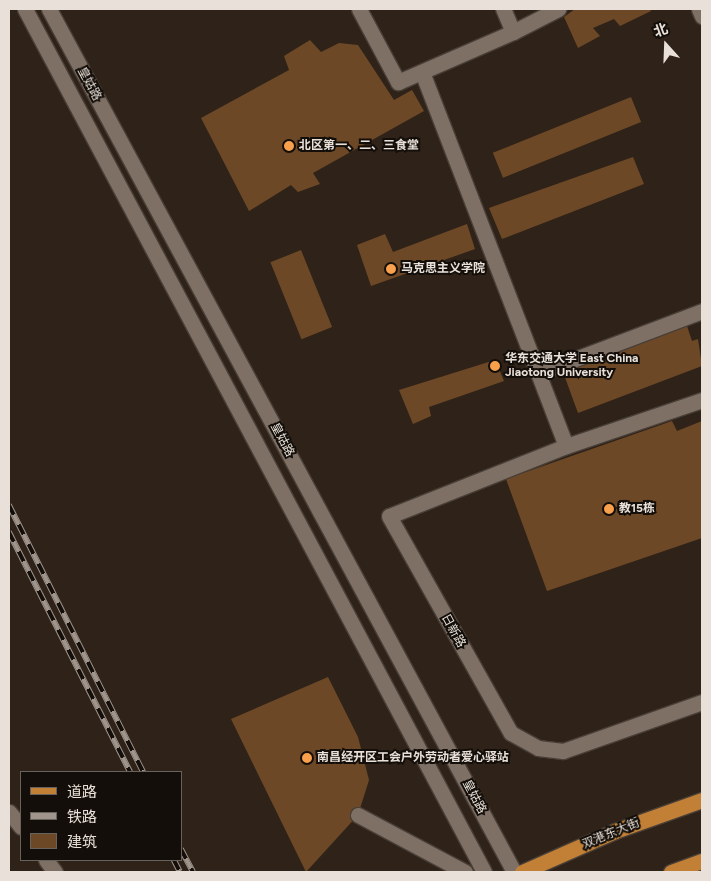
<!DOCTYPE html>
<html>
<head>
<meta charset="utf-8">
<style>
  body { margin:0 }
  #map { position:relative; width:711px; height:881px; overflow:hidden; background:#2f2319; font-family:Figtree,"Noto Sans SC",sans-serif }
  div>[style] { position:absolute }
  .building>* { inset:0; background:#6d4826; transform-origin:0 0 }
  .roads { filter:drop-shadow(1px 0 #493f37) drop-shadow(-1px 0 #493f37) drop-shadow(0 1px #493f37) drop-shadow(0 -1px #493f37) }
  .minor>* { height:15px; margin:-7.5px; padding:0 7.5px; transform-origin:7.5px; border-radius:7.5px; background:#7f7065 }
  .major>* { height:15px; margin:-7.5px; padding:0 7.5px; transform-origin:7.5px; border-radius:7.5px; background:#c28036 }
  .rail>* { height:5.5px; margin-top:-2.75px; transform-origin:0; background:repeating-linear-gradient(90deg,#130e09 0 11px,#9f958d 0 22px); box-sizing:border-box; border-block:1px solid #9f958d }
  .dots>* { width:14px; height:14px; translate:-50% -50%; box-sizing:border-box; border:2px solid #130e09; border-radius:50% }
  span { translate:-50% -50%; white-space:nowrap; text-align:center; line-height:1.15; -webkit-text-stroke:4px #130e09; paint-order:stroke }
  .street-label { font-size:12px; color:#e8e0d9 }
  .poi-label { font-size:12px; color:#e8e0d9; font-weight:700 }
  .left { translate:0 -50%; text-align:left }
  .frame { position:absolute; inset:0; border:10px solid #e8e0d9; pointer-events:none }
  .legend { position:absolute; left:20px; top:771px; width:162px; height:90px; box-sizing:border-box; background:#130e09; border:1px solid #68625c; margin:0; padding:6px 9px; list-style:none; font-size:15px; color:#e8e0d9 }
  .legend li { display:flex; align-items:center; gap:10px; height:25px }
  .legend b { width:25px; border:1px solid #68625c }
  .north { position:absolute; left:641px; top:20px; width:50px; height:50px; -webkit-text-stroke:4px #130e09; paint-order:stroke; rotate:340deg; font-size:14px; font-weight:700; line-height:20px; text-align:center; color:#e8e0d9 }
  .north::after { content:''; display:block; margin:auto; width:18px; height:22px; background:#e8e0d9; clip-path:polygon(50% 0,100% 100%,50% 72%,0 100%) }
</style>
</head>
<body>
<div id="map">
  <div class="building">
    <i style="clip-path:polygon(575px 9px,649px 9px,651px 11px,620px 26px,614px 19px,593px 28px,600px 36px,578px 48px,564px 17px)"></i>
    <i style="clip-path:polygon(310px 40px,321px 52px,339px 43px,358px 45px,394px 100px,412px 90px,424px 111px,313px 173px,320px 184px,298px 192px,291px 185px,249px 211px,201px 118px,289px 70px,284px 56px)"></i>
    <i style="left:631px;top:97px;width:27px;height:149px;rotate:68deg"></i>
    <i style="clip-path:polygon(633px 157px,644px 184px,502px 239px,489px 208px)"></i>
    <i style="clip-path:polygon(467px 224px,475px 249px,371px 286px,357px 245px,385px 234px,393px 252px)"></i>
    <i style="left:301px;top:250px;width:83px;height:33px;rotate:68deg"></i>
    <i style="clip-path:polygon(686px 323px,692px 341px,698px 339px,702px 366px,578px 413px,563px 372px)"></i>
    <i style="clip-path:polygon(495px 360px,504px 381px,429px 407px,431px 416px,413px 424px,399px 390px)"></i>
    <i style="clip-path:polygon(672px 421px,677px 431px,702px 421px,702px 538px,547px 591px,506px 479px)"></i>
    <i style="clip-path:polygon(328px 677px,358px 737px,369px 780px,358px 815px,306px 872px,231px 719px)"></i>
  </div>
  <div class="roads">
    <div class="minor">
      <i style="left:25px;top:9px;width:977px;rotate:61.99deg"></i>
      <i style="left:49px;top:9px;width:980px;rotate:61.68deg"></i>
      <i style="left:359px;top:9px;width:83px;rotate:61.9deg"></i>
      <i style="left:398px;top:82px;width:125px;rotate:-23.5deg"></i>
      <i style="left:513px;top:32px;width:25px;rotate:-113deg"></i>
      <i style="left:699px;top:9px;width:8px;rotate:67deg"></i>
      <i style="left:513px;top:32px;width:51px;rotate:-27.1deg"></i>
      <i style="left:422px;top:72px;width:323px;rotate:68.9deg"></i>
      <i style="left:702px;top:400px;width:144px;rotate:161.3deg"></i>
      <i style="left:566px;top:446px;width:190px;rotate:158.4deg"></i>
      <i style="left:389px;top:516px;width:249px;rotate:60.7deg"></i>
      <i style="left:511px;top:733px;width:31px;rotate:29deg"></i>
      <i style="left:538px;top:748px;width:25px;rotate:7deg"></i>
      <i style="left:563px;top:751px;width:147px;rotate:-19.4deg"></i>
      <i style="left:566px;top:446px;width:78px;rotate:-111deg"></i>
      <i style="left:538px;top:373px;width:175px;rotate:-20.7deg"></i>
      <i style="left:9px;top:812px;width:19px;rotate:51deg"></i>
      <i style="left:358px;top:815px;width:121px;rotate:28deg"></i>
      <i style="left:46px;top:860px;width:15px;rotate:53deg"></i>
    </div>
    <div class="major">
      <i style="left:522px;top:872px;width:102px;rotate:-23.8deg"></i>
      <i style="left:615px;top:831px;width:92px;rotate:-19.6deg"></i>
      <i style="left:671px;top:872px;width:33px;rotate:-20deg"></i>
    </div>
  </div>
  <div class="rail">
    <i style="left:9px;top:505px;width:299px;rotate:63.3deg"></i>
    <i style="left:9px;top:532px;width:269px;rotate:63.2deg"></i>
    <i style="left:181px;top:849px;width:26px;rotate:62deg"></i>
    <i style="left:174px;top:860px;width:13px;rotate:63deg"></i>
  </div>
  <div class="dots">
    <i style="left:289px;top:146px;background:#f8a04b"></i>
    <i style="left:391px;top:269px;background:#f8a04b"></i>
    <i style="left:495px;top:366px;background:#f8a04b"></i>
    <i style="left:609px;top:509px;background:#f8a04b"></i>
    <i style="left:307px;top:758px;background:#f8a04b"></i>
  </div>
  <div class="street-label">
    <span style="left:89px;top:84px;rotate:62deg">皇姑路</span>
    <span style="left:282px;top:440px;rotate:62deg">皇姑路</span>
    <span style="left:453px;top:631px;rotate:61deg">日新路</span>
    <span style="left:474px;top:797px;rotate:62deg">皇姑路</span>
    <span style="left:611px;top:834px;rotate:-22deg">双港东大街</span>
  </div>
  <div class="poi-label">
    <span class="left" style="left:299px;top:146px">北区第一、二、三食堂</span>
    <span class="left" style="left:401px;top:269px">马克思主义学院</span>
    <span class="left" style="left:505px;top:366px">华东交通大学 East China<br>Jiaotong University</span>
    <span class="left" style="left:619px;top:509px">教15栋</span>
    <span class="left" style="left:317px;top:758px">南昌经开区工会户外劳动者爱心驿站</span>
  </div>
  <div class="frame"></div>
  <ul class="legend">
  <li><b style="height:6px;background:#c28036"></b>道路</li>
  <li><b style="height:6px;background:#9f958d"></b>铁路</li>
  <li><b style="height:14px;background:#6d4826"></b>建筑</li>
  </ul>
  <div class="north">北</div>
</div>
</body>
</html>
